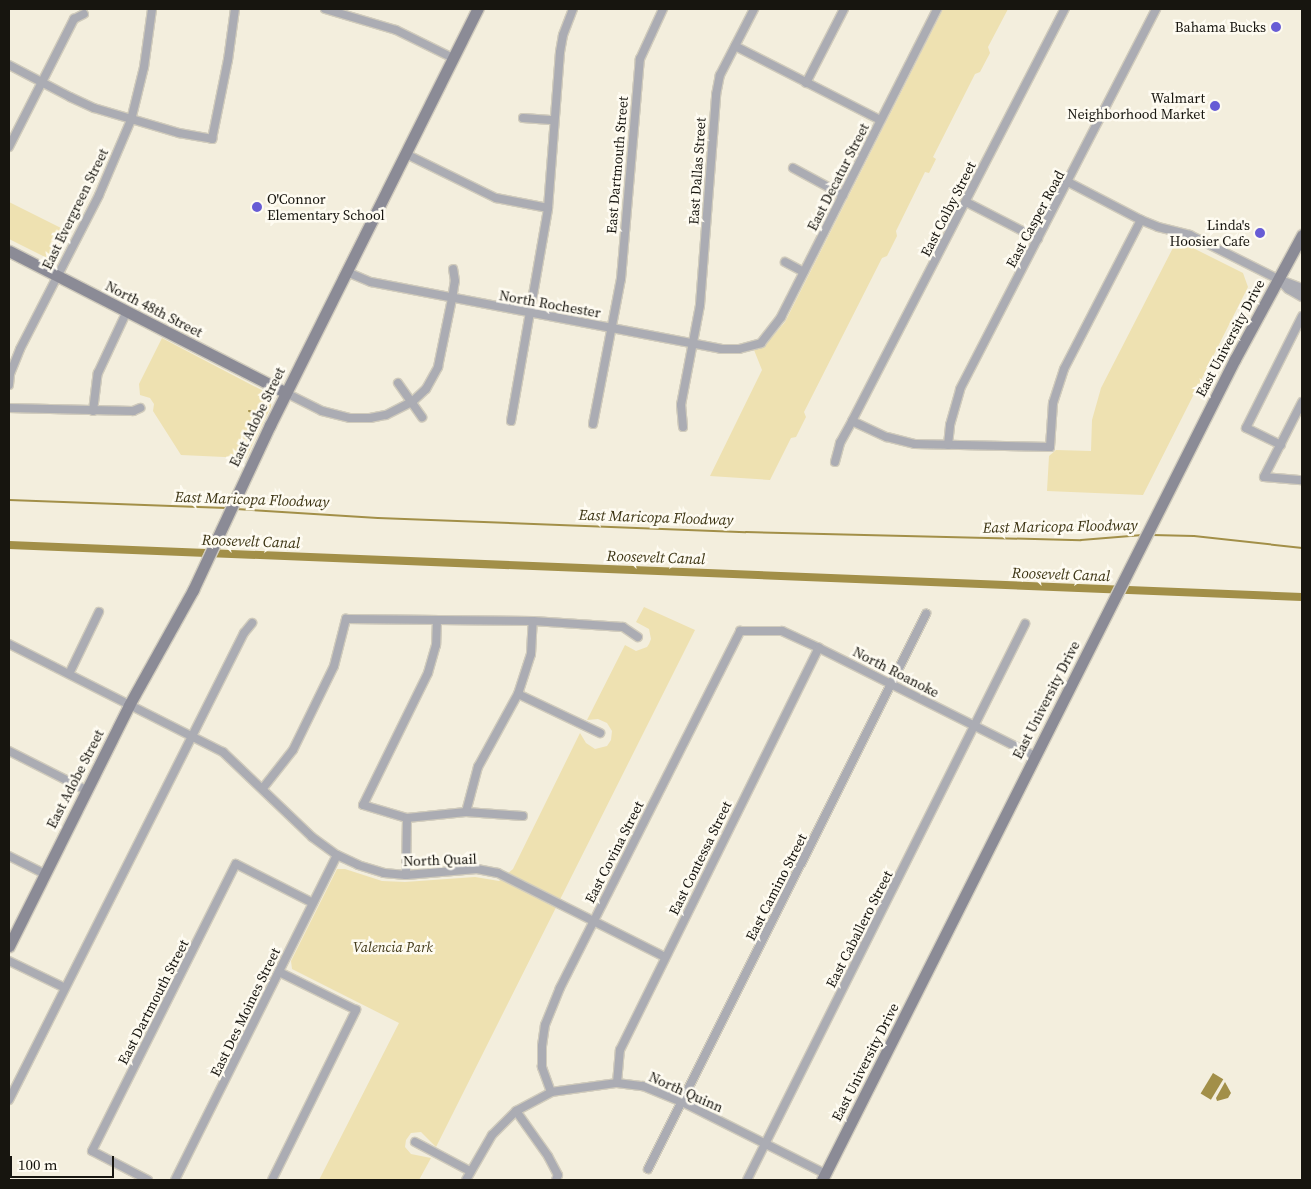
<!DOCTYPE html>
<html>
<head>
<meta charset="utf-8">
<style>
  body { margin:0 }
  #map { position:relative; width:1311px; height:1189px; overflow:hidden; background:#f3eedd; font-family:"Source Serif 4",serif }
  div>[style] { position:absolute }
  .green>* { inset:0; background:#eee1b1 }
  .water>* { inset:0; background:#a28f48; transform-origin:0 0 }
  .stream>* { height:2px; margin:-1px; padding:0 1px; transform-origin:1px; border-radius:1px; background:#a28f48 }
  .canal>* { height:8px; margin:-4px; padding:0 4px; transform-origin:4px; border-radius:4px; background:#a28f48 }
  .roads { filter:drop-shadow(1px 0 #d0cbbc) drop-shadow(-1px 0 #d0cbbc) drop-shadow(0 1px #d0cbbc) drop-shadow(0 -1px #d0cbbc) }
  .street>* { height:8px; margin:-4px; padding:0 4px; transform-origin:4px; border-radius:4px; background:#abacb3 }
  .secondary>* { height:11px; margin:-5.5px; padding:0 5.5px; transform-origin:5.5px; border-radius:5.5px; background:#8b8b96 }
  .dots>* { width:14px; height:14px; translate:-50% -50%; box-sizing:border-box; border:2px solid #fefbf1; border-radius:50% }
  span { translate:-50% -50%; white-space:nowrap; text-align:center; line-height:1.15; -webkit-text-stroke:5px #fefbf1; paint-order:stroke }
  .poi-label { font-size:14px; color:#17150f }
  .right { translate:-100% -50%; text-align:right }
  .left { translate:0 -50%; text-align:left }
  .street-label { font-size:14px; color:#17150f }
  .park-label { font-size:14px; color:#413818; font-style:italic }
  .water-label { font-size:15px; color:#3a3211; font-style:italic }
  .frame { position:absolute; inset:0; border:10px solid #17150f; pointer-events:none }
  .scale { position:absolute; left:10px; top:1156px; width:104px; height:22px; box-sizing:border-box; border:2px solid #17150f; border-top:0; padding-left:6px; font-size:15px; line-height:18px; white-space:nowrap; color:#17150f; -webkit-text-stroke:4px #fefbf1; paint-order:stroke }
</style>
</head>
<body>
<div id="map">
  <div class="green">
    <i style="clip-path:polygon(943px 9px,1008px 9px,988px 47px,990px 53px,980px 72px,975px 74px,933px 157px,936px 159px,929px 173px,925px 172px,896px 231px,897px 236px,887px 256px,882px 258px,804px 412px,806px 417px,796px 437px,791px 438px,770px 480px,710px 476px,762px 370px,754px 350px,767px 343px,785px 322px)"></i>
    <i style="clip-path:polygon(9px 202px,67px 231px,53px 261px,9px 239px)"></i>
    <i style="clip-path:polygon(1177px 240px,1243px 273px,1248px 287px,1143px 495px,1047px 491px,1049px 456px,1056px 450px,1091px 451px,1092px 420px,1101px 388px)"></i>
    <i style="clip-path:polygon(162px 338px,271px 395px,271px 407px,246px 458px,181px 455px,153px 411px,154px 404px,150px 398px,140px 395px,139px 384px)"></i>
    <i style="clip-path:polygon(644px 607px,695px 630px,436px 1147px,421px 1132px,411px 1133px,406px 1140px,405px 1147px,411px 1154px,431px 1158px,419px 1180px,319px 1180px,399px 1023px,292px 969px,291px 961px,337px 869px,345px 869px,382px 881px,405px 882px,475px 877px,499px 881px,513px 869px,580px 733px,586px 743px,595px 749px,607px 746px,611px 740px,612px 731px,607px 723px,598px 719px,587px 720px,625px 645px,636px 651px,647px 647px,649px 644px,651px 639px,649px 629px,636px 622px)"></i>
  </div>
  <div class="water">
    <i style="left:1213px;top:1073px;width:12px;height:24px;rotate:31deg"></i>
    <i style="clip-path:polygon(1225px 1082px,1231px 1093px,1228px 1098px,1217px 1101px,1216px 1098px)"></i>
  </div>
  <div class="stream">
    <i style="left:273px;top:379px;width:13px;rotate:-63deg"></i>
    <i style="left:249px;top:411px;width:16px;rotate:15deg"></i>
    <i style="left:9px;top:500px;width:217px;rotate:2.1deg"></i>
    <i style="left:236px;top:509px;width:142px;rotate:3.6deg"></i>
    <i style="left:378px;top:518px;width:368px;rotate:2.2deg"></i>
    <i style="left:746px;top:532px;width:335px;rotate:1.4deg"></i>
    <i style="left:1081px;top:540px;width:62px;rotate:-4.6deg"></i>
    <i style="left:1152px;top:535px;width:42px;rotate:1.4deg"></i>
    <i style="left:1194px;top:536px;width:109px;rotate:6.3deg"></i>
  </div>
  <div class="canal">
    <i style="left:9px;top:545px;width:1294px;rotate:2.3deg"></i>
  </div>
  <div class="roads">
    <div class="street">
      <i style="left:325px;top:9px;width:74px;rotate:16.5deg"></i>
      <i style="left:396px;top:30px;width:64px;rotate:26.2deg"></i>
      <i style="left:735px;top:46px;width:163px;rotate:27deg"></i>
      <i style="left:9px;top:65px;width:69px;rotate:27.7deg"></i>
      <i style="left:70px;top:97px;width:26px;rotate:25deg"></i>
      <i style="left:94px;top:108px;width:89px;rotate:16.4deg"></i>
      <i style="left:179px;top:133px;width:34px;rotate:10deg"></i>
      <i style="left:212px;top:139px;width:81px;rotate:-78.6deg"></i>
      <i style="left:228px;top:60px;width:51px;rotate:-82.2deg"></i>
      <i style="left:806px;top:83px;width:83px;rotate:-62.8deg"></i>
      <i style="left:523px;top:118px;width:31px;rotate:4deg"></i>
      <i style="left:9px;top:147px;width:144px;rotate:-63.1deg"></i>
      <i style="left:74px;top:19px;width:11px;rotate:-27deg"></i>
      <i style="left:406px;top:154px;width:100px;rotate:26.1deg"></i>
      <i style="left:496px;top:198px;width:53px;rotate:10.9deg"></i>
      <i style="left:793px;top:168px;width:57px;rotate:28.4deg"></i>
      <i style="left:1068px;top:182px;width:82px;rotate:27.5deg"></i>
      <i style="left:1141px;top:220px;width:18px;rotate:22deg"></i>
      <i style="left:1158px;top:227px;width:33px;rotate:14deg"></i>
      <i style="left:1190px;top:235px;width:98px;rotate:26.6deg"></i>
      <i style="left:1278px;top:279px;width:26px;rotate:21deg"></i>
      <i style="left:966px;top:202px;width:81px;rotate:27.2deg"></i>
      <i style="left:785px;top:262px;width:21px;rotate:28deg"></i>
      <i style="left:347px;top:272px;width:26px;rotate:23deg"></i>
      <i style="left:371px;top:282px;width:356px;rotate:10.8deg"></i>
      <i style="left:721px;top:349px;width:18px"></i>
      <i style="left:739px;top:349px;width:23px;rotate:-15deg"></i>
      <i style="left:761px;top:343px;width:33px;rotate:-52deg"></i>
      <i style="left:781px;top:317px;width:345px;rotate:-63.1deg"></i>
      <i style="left:1279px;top:280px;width:13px;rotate:45deg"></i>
      <i style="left:1288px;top:289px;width:16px;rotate:30deg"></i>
      <i style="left:398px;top:383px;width:42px;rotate:54.8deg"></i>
      <i style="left:9px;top:385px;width:11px;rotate:-85deg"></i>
      <i style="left:10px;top:374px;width:27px;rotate:-68deg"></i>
      <i style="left:20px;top:349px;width:173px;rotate:-62.8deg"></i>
      <i style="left:99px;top:195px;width:82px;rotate:-66.9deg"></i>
      <i style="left:131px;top:120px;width:55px;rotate:-76.2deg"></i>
      <i style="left:144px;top:67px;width:59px;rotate:-82.1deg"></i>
      <i style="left:286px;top:393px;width:40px;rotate:26.6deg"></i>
      <i style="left:322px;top:411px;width:29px;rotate:14deg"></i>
      <i style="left:350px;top:418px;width:20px"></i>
      <i style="left:370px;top:418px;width:16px;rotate:-11deg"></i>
      <i style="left:386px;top:415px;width:29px;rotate:-27deg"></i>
      <i style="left:412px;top:402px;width:19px;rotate:-43deg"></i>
      <i style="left:426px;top:389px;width:25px;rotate:-61deg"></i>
      <i style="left:438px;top:367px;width:69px;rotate:-78.4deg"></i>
      <i style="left:452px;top:299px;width:18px;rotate:-81deg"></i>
      <i style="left:455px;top:281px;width:12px;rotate:-99deg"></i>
      <i style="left:1302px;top:402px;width:84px;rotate:116.9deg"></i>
      <i style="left:1264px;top:477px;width:38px;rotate:5deg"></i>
      <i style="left:9px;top:408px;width:124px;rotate:1.4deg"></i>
      <i style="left:133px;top:411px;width:8px;rotate:-23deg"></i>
      <i style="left:93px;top:411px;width:38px;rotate:-83deg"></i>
      <i style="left:98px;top:373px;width:68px;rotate:-64.9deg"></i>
      <i style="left:511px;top:421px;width:216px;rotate:-80.1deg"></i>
      <i style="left:548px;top:208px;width:156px;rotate:-85.6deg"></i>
      <i style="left:560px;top:52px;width:17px;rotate:-80deg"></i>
      <i style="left:563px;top:35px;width:28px;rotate:-69deg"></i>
      <i style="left:852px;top:421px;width:38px;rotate:25deg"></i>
      <i style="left:887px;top:437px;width:29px;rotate:14deg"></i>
      <i style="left:915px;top:444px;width:135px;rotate:1.3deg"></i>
      <i style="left:1050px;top:447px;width:44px;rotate:-86.1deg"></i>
      <i style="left:1053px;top:403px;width:36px;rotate:-72deg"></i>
      <i style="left:1064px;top:369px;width:168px;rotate:-62.7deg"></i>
      <i style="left:593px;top:424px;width:148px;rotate:-79.1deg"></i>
      <i style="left:621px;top:279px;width:221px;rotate:-85.1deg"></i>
      <i style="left:640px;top:59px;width:55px;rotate:-65.3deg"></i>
      <i style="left:683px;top:427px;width:22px;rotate:-95deg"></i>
      <i style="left:681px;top:405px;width:102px;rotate:-79.2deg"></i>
      <i style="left:700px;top:305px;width:211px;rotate:-85.6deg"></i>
      <i style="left:716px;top:95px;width:20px;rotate:-79deg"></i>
      <i style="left:720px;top:75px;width:74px;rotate:-62.7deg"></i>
      <i style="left:948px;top:445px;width:20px;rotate:-84deg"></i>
      <i style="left:950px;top:425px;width:37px;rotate:-74deg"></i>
      <i style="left:960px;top:389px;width:428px;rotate:-62.7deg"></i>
      <i style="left:1281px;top:445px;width:39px;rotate:-154deg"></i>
      <i style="left:1246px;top:428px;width:125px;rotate:-63.4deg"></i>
      <i style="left:835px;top:462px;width:20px;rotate:-75deg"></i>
      <i style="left:840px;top:443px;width:25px;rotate:-61deg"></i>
      <i style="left:852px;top:421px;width:464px;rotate:-62.7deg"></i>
      <i style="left:437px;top:620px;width:25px;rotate:92deg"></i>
      <i style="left:436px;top:645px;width:29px;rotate:106deg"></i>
      <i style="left:428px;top:673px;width:147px;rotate:116.2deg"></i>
      <i style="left:363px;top:805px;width:46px;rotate:16.5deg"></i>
      <i style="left:407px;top:818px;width:59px;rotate:-5.8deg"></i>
      <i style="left:466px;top:812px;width:57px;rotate:4deg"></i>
      <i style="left:9px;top:644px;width:240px;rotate:26.8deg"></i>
      <i style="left:223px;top:752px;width:123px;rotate:43.7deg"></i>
      <i style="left:312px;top:837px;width:31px;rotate:36deg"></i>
      <i style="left:337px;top:855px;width:23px;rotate:25deg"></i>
      <i style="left:358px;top:865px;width:27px;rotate:17deg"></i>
      <i style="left:384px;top:873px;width:22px;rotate:5deg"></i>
      <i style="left:406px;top:875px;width:71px;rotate:-4.8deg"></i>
      <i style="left:477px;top:869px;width:21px;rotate:11deg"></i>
      <i style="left:498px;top:873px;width:187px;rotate:26.7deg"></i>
      <i style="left:69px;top:674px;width:69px;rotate:-64.2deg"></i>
      <i style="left:518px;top:694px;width:91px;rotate:25.4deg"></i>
      <i style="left:9px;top:751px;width:86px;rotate:26.9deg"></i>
      <i style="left:263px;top:788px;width:48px;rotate:-51.7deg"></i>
      <i style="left:293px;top:750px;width:93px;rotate:-64deg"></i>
      <i style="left:334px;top:666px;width:49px;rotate:-75.7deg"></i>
      <i style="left:346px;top:619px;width:187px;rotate:0.6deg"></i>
      <i style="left:533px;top:621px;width:90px;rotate:3.8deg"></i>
      <i style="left:623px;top:627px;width:18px;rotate:34deg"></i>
      <i style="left:466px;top:812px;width:47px;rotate:-75.1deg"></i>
      <i style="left:478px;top:767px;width:83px;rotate:-61.3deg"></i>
      <i style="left:518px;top:694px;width:42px;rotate:-72deg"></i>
      <i style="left:531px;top:654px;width:33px;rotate:-87deg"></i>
      <i style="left:9px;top:856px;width:40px;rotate:26.6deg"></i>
      <i style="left:406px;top:875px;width:57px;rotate:-89deg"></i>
      <i style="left:9px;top:961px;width:62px;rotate:25.7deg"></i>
      <i style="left:617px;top:1083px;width:33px;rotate:-85deg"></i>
      <i style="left:620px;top:1050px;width:449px;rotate:-63.7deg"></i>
      <i style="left:551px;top:1092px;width:27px;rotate:-110deg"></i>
      <i style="left:542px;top:1067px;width:21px;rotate:-90deg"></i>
      <i style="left:542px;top:1046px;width:21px;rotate:-82deg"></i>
      <i style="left:545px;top:1025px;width:40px;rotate:-68deg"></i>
      <i style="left:560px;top:988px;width:400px;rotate:-63.2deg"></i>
      <i style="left:740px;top:631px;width:42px"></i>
      <i style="left:782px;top:631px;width:41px;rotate:24.7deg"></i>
      <i style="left:819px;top:648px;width:241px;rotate:26.6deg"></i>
      <i style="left:9px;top:1100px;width:523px;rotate:-63.29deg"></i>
      <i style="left:244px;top:633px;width:13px;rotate:-51deg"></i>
      <i style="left:415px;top:1142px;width:62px;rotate:27.8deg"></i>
      <i style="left:648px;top:1169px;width:621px;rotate:-63.39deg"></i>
      <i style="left:148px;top:1180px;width:63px;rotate:-152.6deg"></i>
      <i style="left:92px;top:1151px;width:321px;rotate:-63.4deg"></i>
      <i style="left:236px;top:864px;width:86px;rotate:26.9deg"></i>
      <i style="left:175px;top:1180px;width:363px;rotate:-63.5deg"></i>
      <i style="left:272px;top:1180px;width:190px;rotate:-63.7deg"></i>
      <i style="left:356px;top:1010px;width:86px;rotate:-153.7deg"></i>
      <i style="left:466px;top:1180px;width:52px;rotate:-60deg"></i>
      <i style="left:492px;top:1135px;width:34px;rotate:-45deg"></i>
      <i style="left:556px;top:1180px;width:5px;rotate:-68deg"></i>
      <i style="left:558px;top:1175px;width:21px;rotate:-118deg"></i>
      <i style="left:548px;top:1156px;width:55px;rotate:-125.4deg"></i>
      <i style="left:516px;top:1111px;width:40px;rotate:-28deg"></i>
      <i style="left:551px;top:1092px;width:67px;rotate:-7.8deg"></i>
      <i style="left:617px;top:1083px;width:26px;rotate:7deg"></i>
      <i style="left:643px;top:1086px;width:42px;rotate:22.3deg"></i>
      <i style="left:682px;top:1102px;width:161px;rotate:26.6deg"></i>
      <i style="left:747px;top:1180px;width:622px;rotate:-63.43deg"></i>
    </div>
    <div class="secondary">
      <i style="left:9px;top:251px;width:311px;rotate:27.1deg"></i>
      <i style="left:9px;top:946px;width:269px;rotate:-63.5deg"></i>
      <i style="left:129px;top:705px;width:132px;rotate:-60.9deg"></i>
      <i style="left:193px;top:590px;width:182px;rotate:-65deg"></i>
      <i style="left:270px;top:425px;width:465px;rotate:-63.5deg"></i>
      <i style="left:822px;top:1180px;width:919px;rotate:-63.3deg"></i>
      <i style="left:1235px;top:359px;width:141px;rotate:-61.6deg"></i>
    </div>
  </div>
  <div class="dots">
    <i style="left:1276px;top:27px;background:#675cd5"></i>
    <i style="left:1215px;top:106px;background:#675cd5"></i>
    <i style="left:257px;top:207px;background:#675cd5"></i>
    <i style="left:1260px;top:233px;background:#675cd5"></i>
  </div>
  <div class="poi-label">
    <span class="right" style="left:1266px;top:27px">Bahama Bucks</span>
    <span class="right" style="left:1205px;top:106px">Walmart<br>Neighborhood Market</span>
    <span class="left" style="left:267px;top:207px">O'Connor<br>Elementary School</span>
    <span class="right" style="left:1250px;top:233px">Linda's<br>Hoosier Cafe</span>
  </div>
  <div class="street-label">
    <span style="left:617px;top:165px;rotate:-85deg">East Dartmouth Street</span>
    <span style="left:697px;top:171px;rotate:-86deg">East Dallas Street</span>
    <span style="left:838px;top:177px;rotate:-63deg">East Decatur Street</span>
    <span style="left:75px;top:209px;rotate:-64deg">East Evergreen Street</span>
    <span style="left:948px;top:209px;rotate:-63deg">East Colby Street</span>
    <span style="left:1035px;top:219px;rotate:-62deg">East Casper Road</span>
    <span style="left:550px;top:304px;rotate:10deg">North Rochester</span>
    <span style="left:154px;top:309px;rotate:27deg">North 48th Street</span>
    <span style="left:1230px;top:338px;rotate:-62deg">East University Drive</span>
    <span style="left:257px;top:417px;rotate:-64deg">East Adobe Street</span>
    <span style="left:896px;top:672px;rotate:27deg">North Roanoke</span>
    <span style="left:1046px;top:700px;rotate:-63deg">East University Drive</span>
    <span style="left:75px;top:779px;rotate:-63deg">East Adobe Street</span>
    <span style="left:614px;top:852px;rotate:-63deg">East Covina Street</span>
    <span style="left:700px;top:858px;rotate:-64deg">East Contessa Street</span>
    <span style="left:440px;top:860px;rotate:-2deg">North Quail</span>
    <span style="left:776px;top:887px;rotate:-63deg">East Camino Street</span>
    <span style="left:859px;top:929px;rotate:-63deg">East Caballero Street</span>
    <span style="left:153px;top:1002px;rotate:-63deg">East Dartmouth Street</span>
    <span style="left:245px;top:1012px;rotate:-64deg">East Des Moines Street</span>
    <span style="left:865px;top:1062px;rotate:-63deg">East University Drive</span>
    <span style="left:686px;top:1092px;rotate:24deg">North Quinn</span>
  </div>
  <div class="park-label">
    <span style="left:393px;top:947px">Valencia Park</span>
  </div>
  <div class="water-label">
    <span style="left:252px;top:499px;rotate:2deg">East Maricopa Floodway</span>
    <span style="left:656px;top:517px;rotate:2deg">East Maricopa Floodway</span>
    <span style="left:1060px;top:526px;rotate:-1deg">East Maricopa Floodway</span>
    <span style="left:251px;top:541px;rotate:2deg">Roosevelt Canal</span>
    <span style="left:656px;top:557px;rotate:2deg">Roosevelt Canal</span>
    <span style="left:1061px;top:574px;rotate:2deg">Roosevelt Canal</span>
  </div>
  <div class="frame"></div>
  <div class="scale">100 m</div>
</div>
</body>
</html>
